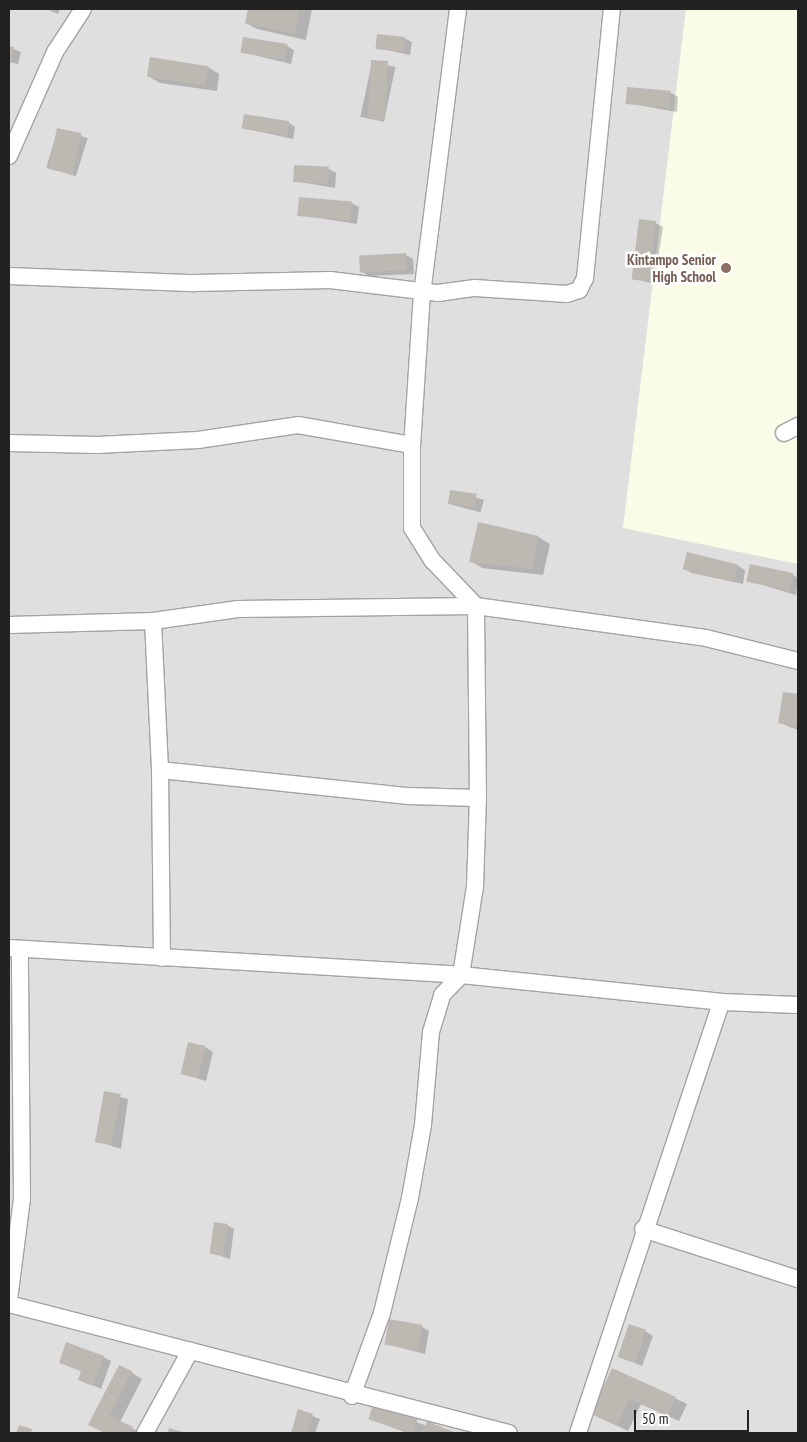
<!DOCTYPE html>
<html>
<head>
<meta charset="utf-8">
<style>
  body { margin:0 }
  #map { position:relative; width:807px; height:1442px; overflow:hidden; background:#f1efea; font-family:"PT Sans Narrow",sans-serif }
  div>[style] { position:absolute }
  .residential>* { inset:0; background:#e0dfdf; transform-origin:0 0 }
  .education>* { inset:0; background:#fbfce8 }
  .shadow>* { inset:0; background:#0003; transform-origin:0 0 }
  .building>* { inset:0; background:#beb8b3; transform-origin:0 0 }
  .roads { filter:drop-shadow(1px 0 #a3a3a3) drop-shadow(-1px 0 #a3a3a3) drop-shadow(0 1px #a3a3a3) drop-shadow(0 -1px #a3a3a3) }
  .street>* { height:16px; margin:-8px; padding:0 8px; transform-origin:8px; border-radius:8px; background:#fff }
  .dots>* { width:14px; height:14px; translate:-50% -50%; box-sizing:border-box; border:2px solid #fff; border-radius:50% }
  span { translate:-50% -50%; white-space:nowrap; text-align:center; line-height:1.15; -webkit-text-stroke:5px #fff; paint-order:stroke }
  .education-label { font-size:15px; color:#785e54; font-weight:700 }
  .right { translate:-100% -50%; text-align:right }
  .frame { position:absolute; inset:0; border:10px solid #222; pointer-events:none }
  .scale { position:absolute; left:634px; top:1410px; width:115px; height:22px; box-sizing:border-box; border:2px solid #222; border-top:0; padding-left:6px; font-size:15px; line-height:18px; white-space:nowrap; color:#222; -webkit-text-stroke:4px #fff; paint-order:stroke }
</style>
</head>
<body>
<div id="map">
  <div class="residential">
    <i style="left:9px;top:9px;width:789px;height:1424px"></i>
  </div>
  <div class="education">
    <i style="clip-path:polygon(686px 9px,798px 9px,798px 564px,623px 528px)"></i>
  </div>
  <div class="shadow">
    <i style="clip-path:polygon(46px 9px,60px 9px,58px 14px)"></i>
    <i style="clip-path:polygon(249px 9px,312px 9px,306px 40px,257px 29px,246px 23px)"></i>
    <i style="clip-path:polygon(404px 38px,412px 42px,410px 55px,377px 48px)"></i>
    <i style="clip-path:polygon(287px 46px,294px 50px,291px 64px,242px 52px)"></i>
    <i style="clip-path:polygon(9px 47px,21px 52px,18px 64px,9px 62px)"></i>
    <i style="clip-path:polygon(151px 59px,208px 67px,219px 74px,217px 91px,160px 83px,148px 76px)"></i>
    <i style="left:372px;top:62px;width:24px;height:56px;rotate:12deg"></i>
    <i style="clip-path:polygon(671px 93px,678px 97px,677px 112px,627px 103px)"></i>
    <i style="clip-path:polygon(288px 122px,295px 127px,293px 139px,243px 128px)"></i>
    <i style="left:58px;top:129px;width:31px;height:40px;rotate:17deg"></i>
    <i style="clip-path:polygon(329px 169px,336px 173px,335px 188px,294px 181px)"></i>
    <i style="clip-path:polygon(351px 203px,359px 207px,357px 224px,299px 215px)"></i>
    <i style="clip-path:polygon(655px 223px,663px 227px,654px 284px,632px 278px)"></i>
    <i style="clip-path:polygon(406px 255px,413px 259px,414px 274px,369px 276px,362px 272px)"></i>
    <i style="left:451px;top:491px;width:34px;height:13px;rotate:15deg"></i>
    <i style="clip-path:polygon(538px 537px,550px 544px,543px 575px,482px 568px,471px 561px)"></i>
    <i style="clip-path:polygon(688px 553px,738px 566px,745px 570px,743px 584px,692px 573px,685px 569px)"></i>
    <i style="clip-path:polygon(792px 574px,798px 578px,796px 595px,749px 581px)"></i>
    <i style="clip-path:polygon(784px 693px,798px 695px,798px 730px,780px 723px)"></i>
    <i style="clip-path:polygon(205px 1047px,213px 1052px,206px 1081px,183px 1074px)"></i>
    <i style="clip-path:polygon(105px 1093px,128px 1099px,121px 1149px,99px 1142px)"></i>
    <i style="clip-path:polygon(227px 1225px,234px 1229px,230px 1259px,211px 1253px)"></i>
    <i style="clip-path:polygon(422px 1327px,429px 1331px,425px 1354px,386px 1344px)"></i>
    <i style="clip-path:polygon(645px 1331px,653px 1336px,642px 1366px,619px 1356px)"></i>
    <i style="clip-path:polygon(103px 1357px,111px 1361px,101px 1389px,79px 1379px,82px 1372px,60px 1362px)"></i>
    <i style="clip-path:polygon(613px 1369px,687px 1404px,679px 1421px,641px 1404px,628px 1431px,593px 1414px)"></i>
    <i style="clip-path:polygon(131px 1372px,142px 1379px,120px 1422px,141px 1433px,106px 1433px,90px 1425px)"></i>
    <i style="clip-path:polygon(374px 1406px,427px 1426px,428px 1423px,453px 1433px,407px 1433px,369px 1419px)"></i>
    <i style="clip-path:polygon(299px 1411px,320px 1419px,315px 1433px,292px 1433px)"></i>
  </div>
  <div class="building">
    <i style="clip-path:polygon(248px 9px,300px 9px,294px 34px,245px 23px)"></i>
    <i style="left:377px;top:34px;width:28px;height:15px;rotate:6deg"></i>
    <i style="left:243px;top:37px;width:45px;height:16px;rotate:9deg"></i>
    <i style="clip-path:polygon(9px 46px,14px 47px,11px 61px,9px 60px)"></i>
    <i style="left:150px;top:57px;width:59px;height:20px;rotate:9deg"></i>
    <i style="left:371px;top:60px;width:17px;height:59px;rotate:3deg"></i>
    <i style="left:627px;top:87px;width:44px;height:17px;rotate:5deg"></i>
    <i style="left:244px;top:114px;width:46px;height:15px;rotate:9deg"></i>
    <i style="left:57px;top:128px;width:25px;height:42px;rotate:12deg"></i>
    <i style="left:294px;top:165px;width:35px;height:17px;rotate:3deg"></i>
    <i style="left:299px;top:197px;width:53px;height:19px;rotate:5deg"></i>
    <i style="left:639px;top:219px;width:17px;height:61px;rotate:7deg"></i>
    <i style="left:406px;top:253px;width:17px;height:47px;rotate:87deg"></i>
    <i style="left:450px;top:490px;width:27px;height:14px;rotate:8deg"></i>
    <i style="clip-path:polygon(478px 522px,539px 536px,532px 569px,469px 562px)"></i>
    <i style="left:687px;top:552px;width:53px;height:18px;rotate:14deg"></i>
    <i style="left:750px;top:564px;width:44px;height:18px;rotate:12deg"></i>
    <i style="clip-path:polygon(783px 692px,798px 694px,798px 727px,778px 723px)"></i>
    <i style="left:188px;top:1042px;width:18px;height:33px;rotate:13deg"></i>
    <i style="left:104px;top:1091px;width:17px;height:52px;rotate:10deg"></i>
    <i style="left:214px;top:1222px;width:14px;height:32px;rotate:8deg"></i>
    <i style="left:389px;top:1319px;width:34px;height:26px;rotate:10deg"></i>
    <i style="left:629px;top:1324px;width:18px;height:35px;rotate:19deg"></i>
    <i style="clip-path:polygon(66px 1342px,104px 1356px,93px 1386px,78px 1380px,81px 1371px,59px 1363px)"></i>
    <i style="clip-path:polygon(119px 1365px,132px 1371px,109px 1416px,133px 1427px,130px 1433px,105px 1433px,88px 1425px)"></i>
    <i style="clip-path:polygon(612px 1368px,676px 1397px,668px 1416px,629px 1399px,617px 1426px,591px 1414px)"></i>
    <i style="left:373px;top:1405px;width:47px;height:15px;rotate:18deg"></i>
    <i style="clip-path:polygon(298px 1409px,313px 1414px,307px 1433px,291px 1433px)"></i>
    <i style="clip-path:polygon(427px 1421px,456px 1433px,422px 1433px)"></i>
    <i style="clip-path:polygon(19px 1425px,32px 1429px,31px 1433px,16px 1433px)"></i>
    <i style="clip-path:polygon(169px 1428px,186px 1433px,168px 1433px)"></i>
  </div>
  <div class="roads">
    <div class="street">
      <i style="left:458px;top:9px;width:285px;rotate:97.2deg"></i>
      <i style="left:422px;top:292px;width:153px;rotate:93.7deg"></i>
      <i style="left:412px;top:445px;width:83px;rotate:90deg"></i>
      <i style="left:412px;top:528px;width:39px;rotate:58deg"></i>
      <i style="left:433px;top:561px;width:62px;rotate:46.3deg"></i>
      <i style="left:9px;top:156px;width:114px;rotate:-66.1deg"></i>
      <i style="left:55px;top:52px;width:51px;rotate:-56.9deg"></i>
      <i style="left:9px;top:276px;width:186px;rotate:2.2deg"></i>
      <i style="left:195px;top:283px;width:135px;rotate:-1.3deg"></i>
      <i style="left:330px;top:280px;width:109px;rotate:6.9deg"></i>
      <i style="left:438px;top:293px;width:37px;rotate:-8deg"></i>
      <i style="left:475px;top:288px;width:92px;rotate:3.7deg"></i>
      <i style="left:567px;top:294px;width:13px;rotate:-18deg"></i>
      <i style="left:579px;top:290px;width:13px;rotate:-63deg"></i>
      <i style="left:585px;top:278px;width:270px;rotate:-84.3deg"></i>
      <i style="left:784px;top:433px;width:16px;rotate:-27deg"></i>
      <i style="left:9px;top:443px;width:88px;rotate:1.3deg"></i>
      <i style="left:97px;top:445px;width:101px;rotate:-2.8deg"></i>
      <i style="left:198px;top:440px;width:101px;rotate:-8.5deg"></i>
      <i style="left:298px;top:425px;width:116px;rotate:10deg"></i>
      <i style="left:153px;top:621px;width:149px;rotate:87.3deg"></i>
      <i style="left:160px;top:770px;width:250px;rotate:6deg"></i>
      <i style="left:409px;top:796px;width:69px;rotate:1.7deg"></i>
      <i style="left:9px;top:625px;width:144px;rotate:-1.6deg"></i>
      <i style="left:153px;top:621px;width:86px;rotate:-8deg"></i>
      <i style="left:238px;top:609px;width:238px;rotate:-0.7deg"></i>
      <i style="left:160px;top:770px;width:188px;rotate:89.4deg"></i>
      <i style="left:9px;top:948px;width:453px;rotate:3.4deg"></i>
      <i style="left:461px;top:975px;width:261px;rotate:5.9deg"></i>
      <i style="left:721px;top:1002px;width:77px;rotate:2.2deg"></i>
      <i style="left:643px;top:1229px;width:163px;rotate:17.9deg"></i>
      <i style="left:9px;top:1300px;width:103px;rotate:-82.7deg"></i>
      <i style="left:22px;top:1198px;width:249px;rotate:-90.5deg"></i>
      <i style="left:9px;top:1304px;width:516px;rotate:14.47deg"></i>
      <i style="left:352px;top:1396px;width:88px;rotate:-70.1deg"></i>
      <i style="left:382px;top:1313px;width:118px;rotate:-76.3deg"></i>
      <i style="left:410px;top:1198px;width:74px;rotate:-79.9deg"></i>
      <i style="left:423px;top:1125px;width:93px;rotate:-85.1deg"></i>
      <i style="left:431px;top:1032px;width:39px;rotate:-73deg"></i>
      <i style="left:442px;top:995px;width:28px;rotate:-46deg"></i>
      <i style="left:461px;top:975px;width:89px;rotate:-81deg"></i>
      <i style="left:475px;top:887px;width:89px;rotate:-88.1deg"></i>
      <i style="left:478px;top:798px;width:192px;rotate:-90.6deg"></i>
      <i style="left:476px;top:606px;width:232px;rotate:7.9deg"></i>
      <i style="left:706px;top:638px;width:95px;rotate:14deg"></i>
      <i style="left:145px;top:1433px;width:94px;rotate:-61.2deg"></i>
      <i style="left:578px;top:1433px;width:454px;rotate:-71.6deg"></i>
    </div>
  </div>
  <div class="dots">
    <i style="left:726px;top:268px;background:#8d6e63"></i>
  </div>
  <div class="education-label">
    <span class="right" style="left:716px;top:268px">Kintampo Senior<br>High School</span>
  </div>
  <div class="frame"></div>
  <div class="scale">50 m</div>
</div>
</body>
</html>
